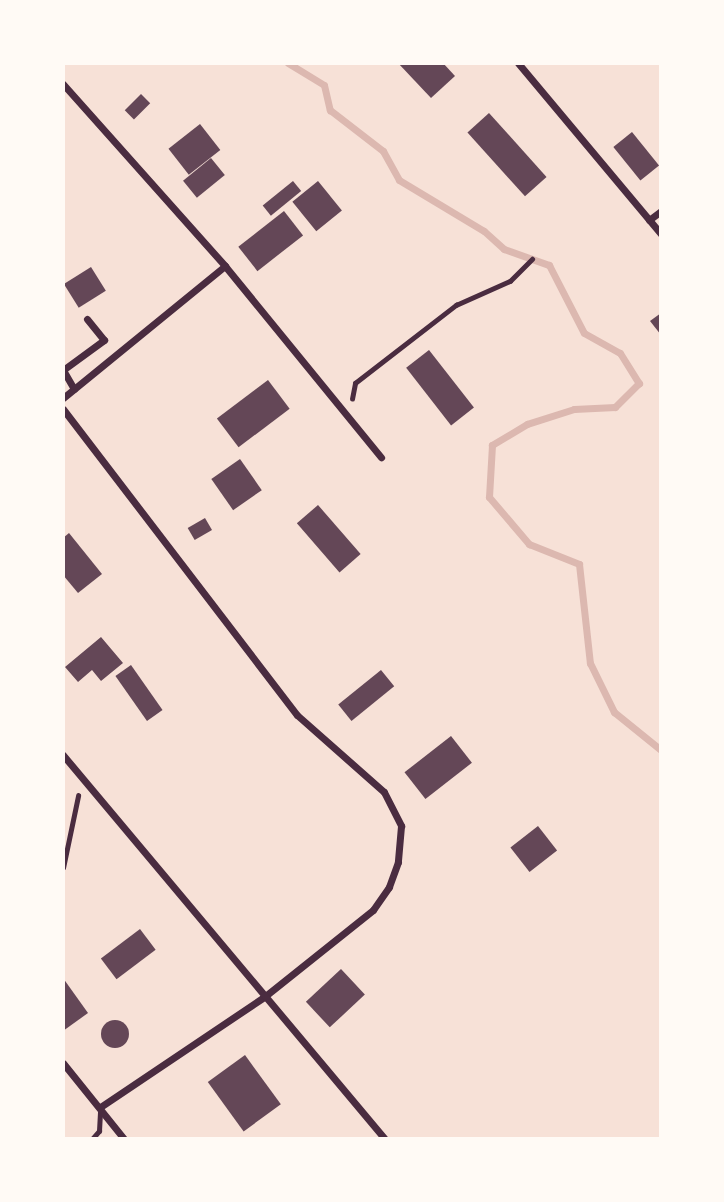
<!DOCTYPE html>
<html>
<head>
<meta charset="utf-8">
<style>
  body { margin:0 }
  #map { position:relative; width:724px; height:1202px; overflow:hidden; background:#f7e1d7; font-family:Roboto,sans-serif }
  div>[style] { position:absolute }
  .stream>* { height:7px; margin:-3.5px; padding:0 3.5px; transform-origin:3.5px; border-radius:3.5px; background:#dcb8b0 }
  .building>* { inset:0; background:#644757; transform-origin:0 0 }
  .round { border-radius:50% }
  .path>* { height:4.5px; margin:-2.25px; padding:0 2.25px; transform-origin:2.25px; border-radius:2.25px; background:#4a2c40 }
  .service>* { height:5px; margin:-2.5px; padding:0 2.5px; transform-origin:2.5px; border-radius:2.5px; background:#4a2c40 }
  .minor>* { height:7px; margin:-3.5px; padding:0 3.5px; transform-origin:3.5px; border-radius:3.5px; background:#4a2c40 }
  span { translate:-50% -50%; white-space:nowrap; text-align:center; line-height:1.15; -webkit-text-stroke:5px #fffaf5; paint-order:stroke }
  .frame { position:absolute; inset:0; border:65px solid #fffaf5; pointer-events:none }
</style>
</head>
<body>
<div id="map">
  <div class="stream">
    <i style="left:288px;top:63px;width:42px;rotate:31.4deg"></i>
    <i style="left:324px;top:85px;width:26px;rotate:77deg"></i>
    <i style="left:330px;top:110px;width:67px;rotate:37.7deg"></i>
    <i style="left:383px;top:151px;width:33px;rotate:61deg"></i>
    <i style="left:399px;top:180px;width:99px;rotate:31deg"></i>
    <i style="left:484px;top:231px;width:27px;rotate:42deg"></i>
    <i style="left:504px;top:249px;width:48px;rotate:19.6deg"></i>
    <i style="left:549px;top:265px;width:76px;rotate:62.8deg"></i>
    <i style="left:584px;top:333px;width:41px;rotate:29.1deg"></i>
    <i style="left:620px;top:353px;width:36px;rotate:58deg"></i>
    <i style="left:639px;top:383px;width:34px;rotate:135deg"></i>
    <i style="left:615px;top:407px;width:41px;rotate:177.2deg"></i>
    <i style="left:574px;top:409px;width:49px;rotate:162.3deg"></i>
    <i style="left:527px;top:424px;width:41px;rotate:149deg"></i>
    <i style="left:492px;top:445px;width:52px;rotate:93.3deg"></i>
    <i style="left:489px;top:497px;width:62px;rotate:49.6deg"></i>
    <i style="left:529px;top:544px;width:54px;rotate:21.8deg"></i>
    <i style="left:579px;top:564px;width:100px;rotate:83.7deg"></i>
    <i style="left:590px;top:663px;width:55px;rotate:63.9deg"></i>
    <i style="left:614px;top:712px;width:60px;rotate:39deg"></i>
  </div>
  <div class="building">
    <i style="clip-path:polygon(398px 63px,443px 63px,455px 76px,431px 98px)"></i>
    <i style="left:141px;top:94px;width:13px;height:23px;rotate:45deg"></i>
    <i style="left:489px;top:113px;width:86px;height:29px;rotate:48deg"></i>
    <i style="left:200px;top:124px;width:33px;height:40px;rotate:52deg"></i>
    <i style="left:632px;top:132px;width:43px;height:24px;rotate:51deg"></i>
    <i style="left:211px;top:158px;width:22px;height:36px;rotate:51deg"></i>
    <i style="left:293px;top:181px;width:13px;height:39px;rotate:51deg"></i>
    <i style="left:318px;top:181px;width:38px;height:33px;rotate:51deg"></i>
    <i style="left:284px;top:211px;width:31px;height:58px;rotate:52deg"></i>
    <i style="left:91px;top:267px;width:28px;height:32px;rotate:58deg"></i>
    <i style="clip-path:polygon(661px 313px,661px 335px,650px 321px)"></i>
    <i style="left:429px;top:350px;width:73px;height:29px;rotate:52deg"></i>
    <i style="left:268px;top:380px;width:36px;height:64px;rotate:53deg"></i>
    <i style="left:240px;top:459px;width:38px;height:35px;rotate:55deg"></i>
    <i style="left:318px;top:505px;width:65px;height:28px;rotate:49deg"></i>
    <i style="left:205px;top:518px;width:14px;height:20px;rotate:60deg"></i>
    <i style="clip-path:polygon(69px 533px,102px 574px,78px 593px,63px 575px,63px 538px)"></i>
    <i style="clip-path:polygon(101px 637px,123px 663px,101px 681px,92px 670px,78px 682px,65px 667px)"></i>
    <i style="left:131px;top:665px;width:55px;height:19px;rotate:55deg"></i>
    <i style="left:381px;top:670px;width:21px;height:55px;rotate:51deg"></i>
    <i style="left:451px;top:736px;width:34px;height:59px;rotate:52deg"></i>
    <i style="left:538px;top:826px;width:31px;height:35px;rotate:52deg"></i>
    <i style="left:140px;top:929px;width:26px;height:49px;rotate:53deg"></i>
    <i style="left:341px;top:969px;width:35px;height:48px;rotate:47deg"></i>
    <i style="clip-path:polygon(63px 978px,88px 1013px,63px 1031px)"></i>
    <i class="round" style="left:101px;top:1020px;width:28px;height:28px"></i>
    <i style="left:245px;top:1055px;width:61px;height:46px;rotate:54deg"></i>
  </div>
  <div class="path">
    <i style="left:352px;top:399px;width:16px;rotate:-79deg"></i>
    <i style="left:355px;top:383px;width:128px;rotate:-37.7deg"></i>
    <i style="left:456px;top:305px;width:59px;rotate:-24deg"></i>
    <i style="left:510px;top:281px;width:31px;rotate:-45deg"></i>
    <i style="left:63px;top:868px;width:74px;rotate:-78.2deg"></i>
  </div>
  <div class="service">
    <i style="left:92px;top:1139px;width:11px;rotate:-49deg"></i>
    <i style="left:99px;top:1131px;width:21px;rotate:-87deg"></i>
  </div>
  <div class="minor">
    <i style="left:518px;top:63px;width:223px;rotate:50.1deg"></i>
    <i style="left:63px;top:84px;width:244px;rotate:48.3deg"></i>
    <i style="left:225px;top:266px;width:247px;rotate:50.8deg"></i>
    <i style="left:649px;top:220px;width:15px;rotate:-37deg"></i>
    <i style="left:63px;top:370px;width:51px;rotate:-36.2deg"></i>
    <i style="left:104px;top:340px;width:27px;rotate:-129deg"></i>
    <i style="left:63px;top:370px;width:22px;rotate:60deg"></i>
    <i style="left:63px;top:398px;width:209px;rotate:-39.2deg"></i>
    <i style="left:63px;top:409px;width:385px;rotate:52.6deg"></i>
    <i style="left:297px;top:715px;width:116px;rotate:41.5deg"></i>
    <i style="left:384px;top:792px;width:38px;rotate:63deg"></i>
    <i style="left:401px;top:826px;width:36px;rotate:95deg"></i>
    <i style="left:398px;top:862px;width:27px;rotate:110deg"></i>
    <i style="left:389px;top:887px;width:28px;rotate:125deg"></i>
    <i style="left:373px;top:910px;width:139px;rotate:141.4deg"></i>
    <i style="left:264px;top:997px;width:197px;rotate:146.1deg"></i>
    <i style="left:63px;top:755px;width:501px;rotate:50.02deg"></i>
    <i style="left:63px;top:1063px;width:97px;rotate:51.2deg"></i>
  </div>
  <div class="frame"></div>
</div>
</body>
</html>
